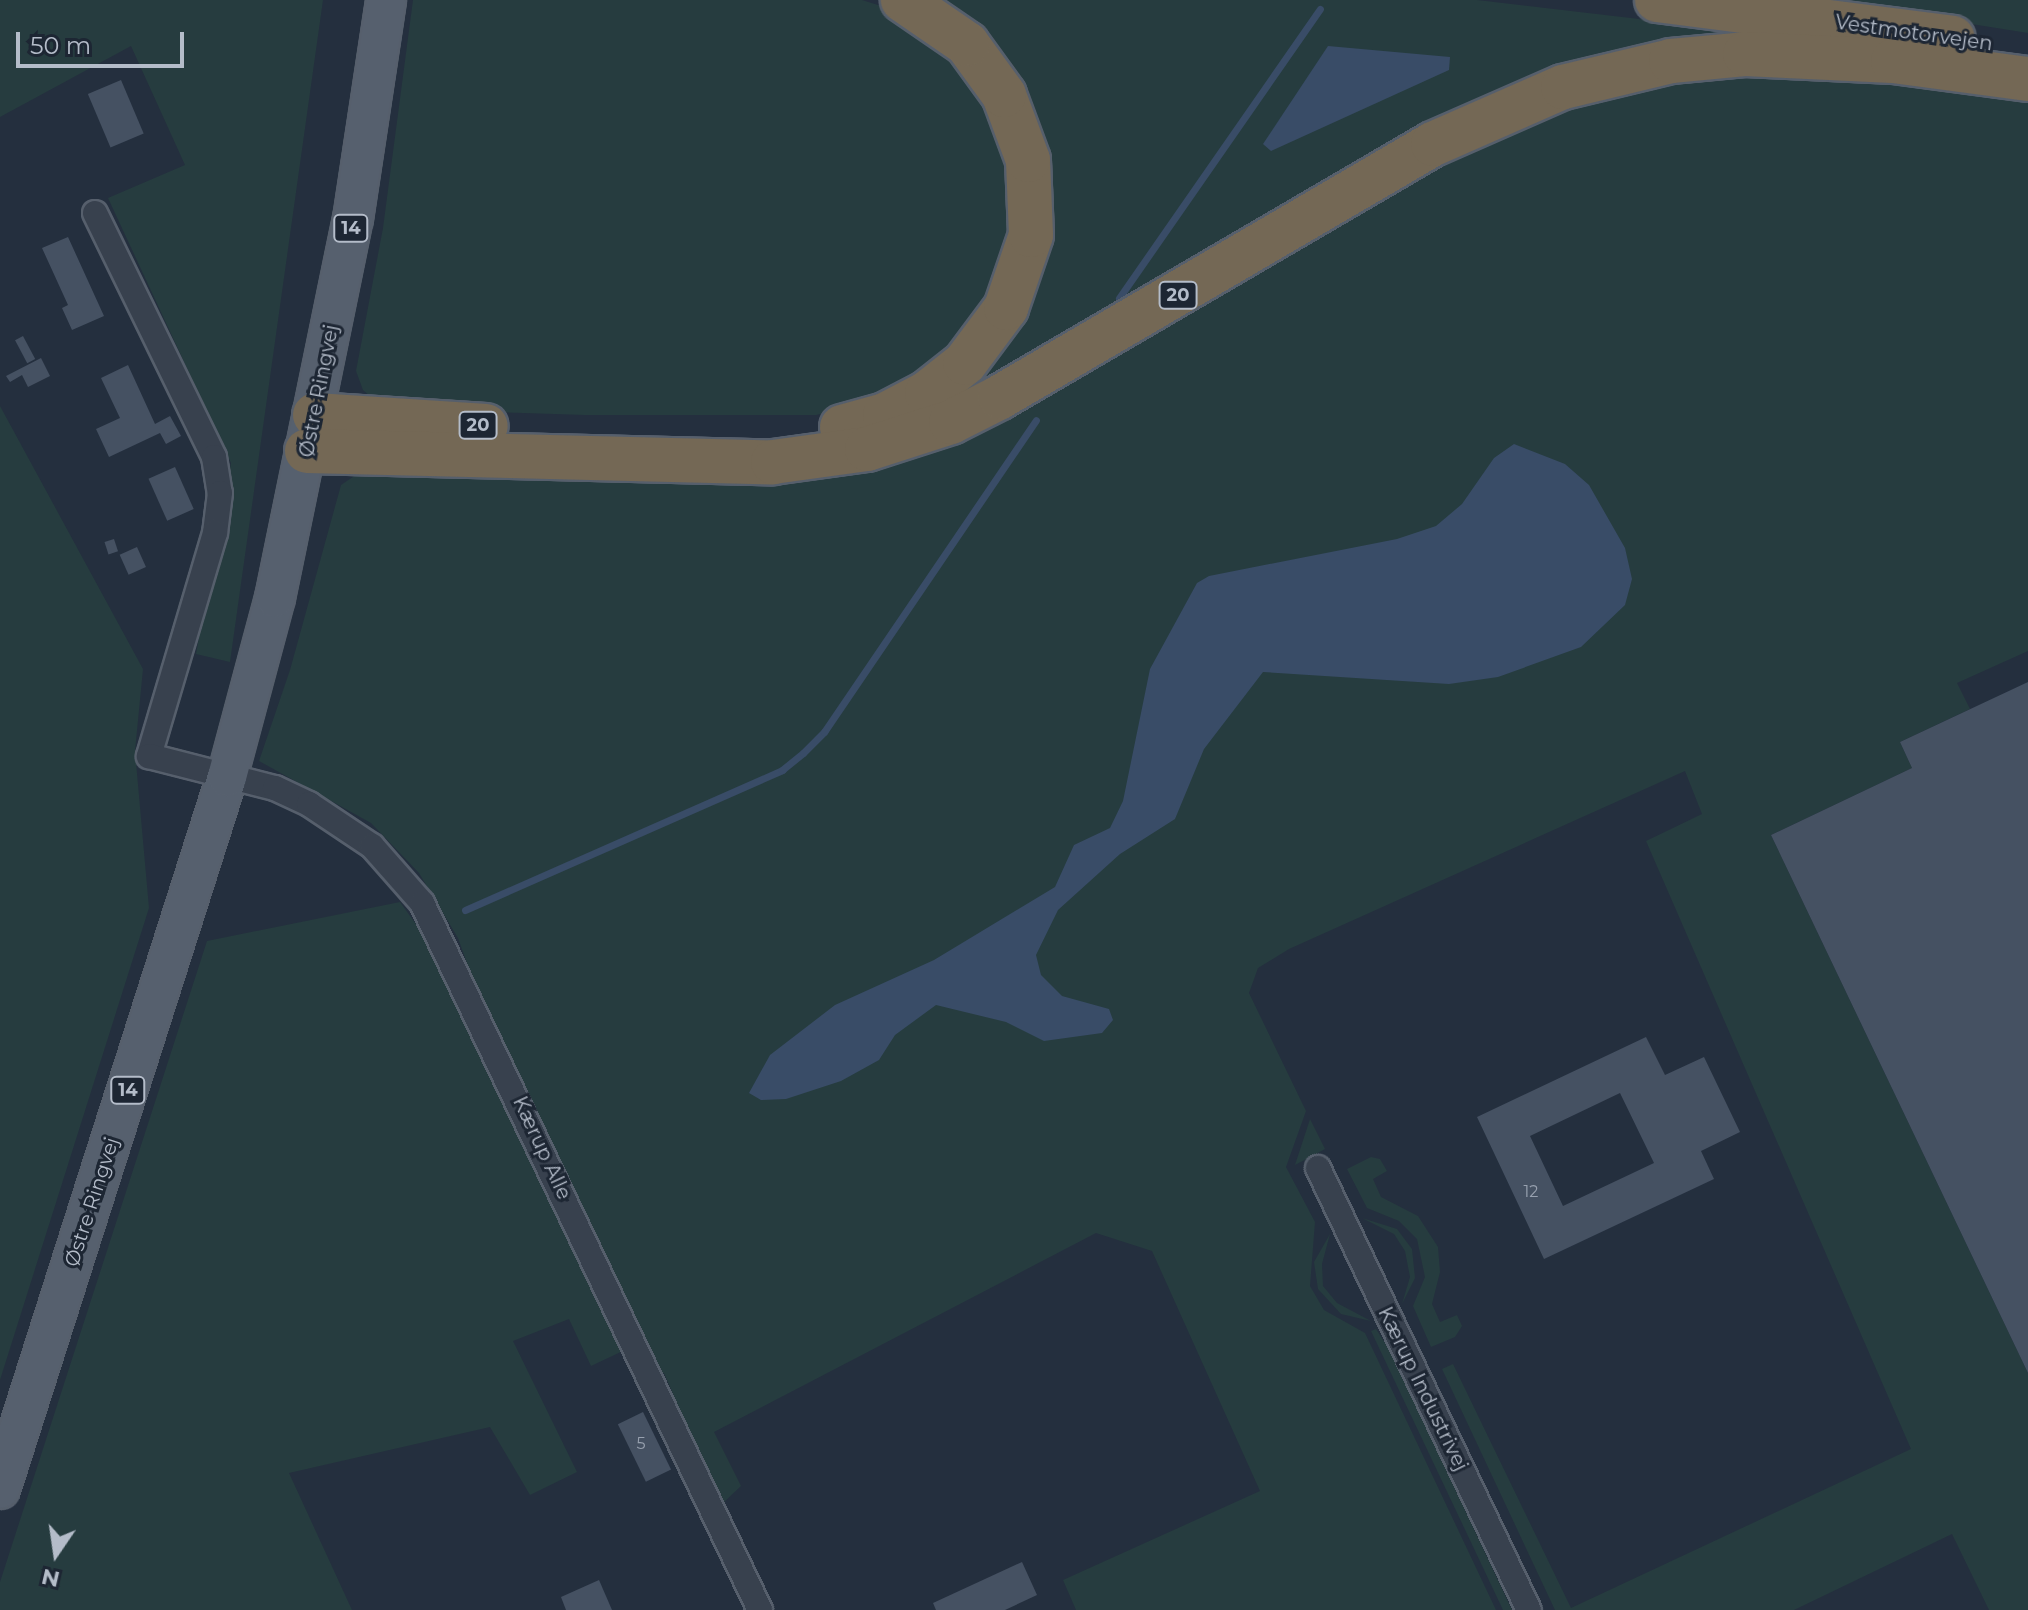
<!DOCTYPE html>
<html>
<head>
<meta charset="utf-8">
<style>
  body { margin:0 }
  #map { position:relative; width:2028px; height:1610px; overflow:hidden; background:#242f3e; font-family:Montserrat,sans-serif }
  div>[style] { position:absolute }
  .green>* { inset:0; background:#263c3f }
  .water>* { inset:0; background:#394c67 }
  .stream>* { height:7px; margin:-3.5px; padding:0 3.5px; transform-origin:3.5px; border-radius:3.5px; background:#394c67 }
  .building>* { inset:0; background:#455162; transform-origin:0 0 }
  .roads { filter:drop-shadow(2px 0 #565f6c) drop-shadow(-2px 0 #565f6c) drop-shadow(0 2px #565f6c) drop-shadow(0 -2px #565f6c) }
  .street>* { height:24px; margin:-12px; padding:0 12px; transform-origin:12px; border-radius:12px; background:#38414e }
  .primary>* { height:38px; margin:-19px; padding:0 19px; transform-origin:19px; border-radius:19px; background:#56606e }
  .highway>* { height:44px; margin:-22px; padding:0 22px; transform-origin:22px; border-radius:22px; background:#746855 }
  span { translate:-50% -50%; white-space:nowrap; text-align:center; line-height:1.15; -webkit-text-stroke:6px #1d2633; paint-order:stroke }
  .number-label { font-size:16px; color:#98a1af }
  .number-label span { -webkit-text-stroke-width:0 }
  .shield-label span { padding:2px 6px; background:#1d2633; border:2px solid; border-radius:6px; -webkit-text-stroke-width:0 }
  .shield-label { font-size:18px; color:#b4bcc9; font-weight:700 }
  .street-label { font-size:20px; color:#b4bcc9 }
  .north { position:absolute; left:16px; top:1514px; width:80px; height:80px; -webkit-text-stroke:6px #1d2633; paint-order:stroke; rotate:193deg; font-size:22px; font-weight:700; line-height:32px; text-align:center; color:#b4bcc9 }
  .north::after { content:''; display:block; margin:auto; width:28px; height:36px; background:#b4bcc9; clip-path:polygon(50% 0,100% 100%,50% 72%,0 100%) }
  .scale { position:absolute; left:16px; top:32px; width:168px; height:36px; box-sizing:border-box; border:4px solid #b4bcc9; border-top:0; padding-left:10px; font-size:24px; line-height:28px; white-space:nowrap; color:#b4bcc9; -webkit-text-stroke:6px #1d2633; paint-order:stroke }
</style>
</head>
<body>
<div id="map">
  <div class="green">
    <i style="clip-path:polygon(0 0,323px 0,230px 662px,196px 654px,231px 463px,108px 198px,185px 165px,131px 46px,0 117px)"></i>
    <i style="clip-path:polygon(413px 0,862px 0,881px 6px,962px 59px,1003px 127px,1013px 230px,994px 296px,943px 359px,864px 404px,816px 415px,585px 415px,402px 409px,378px 403px,363px 390px,356px 371px,383px 228px)"></i>
    <i style="clip-path:polygon(931px 0,1477px 0,1819px 40px,1598px 67px,1016px 379px,816px 449px,756px 445px,814px 440px,967px 375px,1041px 186px)"></i>
    <i style="clip-path:polygon(1794px 0,2028px 0,2028px 33px,1921px 16px)"></i>
    <i style="clip-path:polygon(1818px 70px,2028px 95px,2028px 651px,1957px 683px,1970px 709px,1900px 742px,1912px 768px,1771px 835px,2028px 1373px,2028px 1610px,1989px 1610px,1952px 1534px,1794px 1610px,1555px 1610px,1442px 1369px,1453px 1364px,1571px 1608px,1911px 1449px,1646px 841px,1702px 814px,1685px 771px,1289px 949px,1258px 968px,1249px 993px,1306px 1111px,1286px 1167px,1315px 1222px,1310px 1286px,1324px 1310px,1365px 1333px,1496px 1610px,1076px 1610px,1063px 1580px,1260px 1491px,1152px 1251px,1096px 1233px,714px 1432px,741px 1486px,721px 1505px,664px 1373px,655px 1376px,488px 1022px,458px 938px,419px 873px,371px 823px,259px 761px,290px 670px,341px 485px,366px 468px,796px 477px,1452px 154px,1576px 99px,1690px 73px)"></i>
    <i style="clip-path:polygon(0 406px,143px 669px,135px 751px,149px 908px,0 1380px)"></i>
    <i style="clip-path:polygon(400px 902px,431px 945px,625px 1350px,591px 1366px,569px 1319px,513px 1341px,577px 1472px,530px 1495px,490px 1427px,289px 1473px,352px 1610px,0 1610px,0 1582px,207px 941px)"></i>
    <i style="clip-path:polygon(1310px 1119px,1325px 1149px,1295px 1165px)"></i>
    <i style="clip-path:polygon(1371px 1157px,1380px 1159px,1387px 1171px,1373px 1179px,1381px 1197px,1418px 1216px,1438px 1247px,1440px 1272px,1432px 1304px,1440px 1322px,1457px 1315px,1462px 1326px,1455px 1337px,1431px 1347px,1413px 1306px,1425px 1277px,1417px 1239px,1399px 1221px,1367px 1208px,1347px 1169px)"></i>
    <i style="clip-path:polygon(1362px 1218px,1397px 1229px,1412px 1249px,1415px 1278px,1402px 1304px,1410px 1277px,1405px 1251px,1394px 1234px)"></i>
    <i style="clip-path:polygon(1330px 1234px,1322px 1264px,1323px 1286px,1337px 1303px,1371px 1321px,1341px 1314px,1318px 1289px,1314px 1262px)"></i>
    <i style="clip-path:polygon(1376px 1329px,1390px 1351px,1512px 1610px,1503px 1610px,1371px 1331px)"></i>
  </div>
  <div class="water">
    <i style="clip-path:polygon(1328px 46px,1450px 57px,1449px 70px,1271px 151px,1263px 144px)"></i>
    <i style="clip-path:polygon(1514px 444px,1565px 464px,1589px 485px,1625px 548px,1632px 579px,1625px 605px,1581px 647px,1498px 677px,1449px 684px,1263px 672px,1204px 749px,1175px 819px,1120px 854px,1058px 910px,1036px 955px,1041px 975px,1062px 996px,1109px 1009px,1113px 1020px,1102px 1033px,1044px 1041px,1006px 1022px,936px 1005px,895px 1035px,879px 1060px,841px 1081px,786px 1099px,761px 1100px,749px 1093px,770px 1055px,835px 1005px,934px 960px,1055px 887px,1074px 845px,1110px 828px,1123px 801px,1150px 669px,1197px 583px,1209px 576px,1397px 539px,1436px 526px,1462px 504px,1494px 458px)"></i>
  </div>
  <div class="stream">
    <i style="left:1119px;top:298px;width:352px;rotate:-55.2deg"></i>
    <i style="left:465px;top:910px;width:347px;rotate:-23.8deg"></i>
    <i style="left:782px;top:770px;width:27px;rotate:-39deg"></i>
    <i style="left:803px;top:753px;width:30px;rotate:-45deg"></i>
    <i style="left:824px;top:732px;width:377px;rotate:-55.8deg"></i>
  </div>
  <div class="building">
    <i style="left:121px;top:80px;width:58px;height:36px;rotate:67deg"></i>
    <i style="clip-path:polygon(68px 237px,104px 316px,72px 330px,62px 308px,68px 305px,42px 248px)"></i>
    <i style="left:23px;top:336px;width:26px;height:9px;rotate:62deg"></i>
    <i style="clip-path:polygon(41px 358px,50px 376px,28px 387px,22px 375px,10px 382px,6px 376px)"></i>
    <i style="clip-path:polygon(128px 365px,155px 424px,170px 416px,181px 436px,166px 444px,160px 433px,109px 457px,96px 429px,120px 418px,101px 378px)"></i>
    <i style="left:175px;top:467px;width:46px;height:29px;rotate:66deg"></i>
    <i style="left:114px;top:539px;width:13px;height:10px;rotate:72deg"></i>
    <i style="left:137px;top:547px;width:22px;height:19px;rotate:66deg"></i>
    <i style="clip-path:polygon(2028px 682px,2028px 1373px,1771px 835px,1912px 768px,1900px 742px)"></i>
    <i style="clip-path:polygon(evenodd,1646px 1037px,1665px 1075px,1704px 1057px,1740px 1132px,1701px 1151px,1714px 1179px,1544px 1259px,1477px 1117px,1646px 1037px,1620px 1093px,1654px 1163px,1563px 1206px,1530px 1136px,1620px 1093px)"></i>
    <i style="left:643px;top:1412px;width:64px;height:28px;rotate:64deg"></i>
    <i style="clip-path:polygon(1022px 1562px,1037px 1595px,1005px 1610px,936px 1610px,933px 1603px)"></i>
    <i style="clip-path:polygon(599px 1580px,612px 1610px,566px 1610px,561px 1597px)"></i>
  </div>
  <div class="roads">
    <div class="street">
      <i style="left:95px;top:213px;width:271px;rotate:64deg"></i>
      <i style="left:214px;top:457px;width:36px;rotate:81deg"></i>
      <i style="left:220px;top:493px;width:40px;rotate:97.1deg"></i>
      <i style="left:215px;top:533px;width:233px;rotate:106.5deg"></i>
      <i style="left:149px;top:756px;width:130px;rotate:14.3deg"></i>
      <i style="left:275px;top:788px;width:38px;rotate:25deg"></i>
      <i style="left:309px;top:804px;width:76px;rotate:33.7deg"></i>
      <i style="left:372px;top:846px;width:76px;rotate:48.7deg"></i>
      <i style="left:422px;top:903px;width:784px;rotate:64.45deg"></i>
      <i style="left:1318px;top:1168px;width:490px;rotate:64.5deg"></i>
    </div>
    <div class="primary">
      <i style="left:0;top:1489px;width:747px;rotate:-72.32deg"></i>
      <i style="left:227px;top:777px;width:185px;rotate:-75deg"></i>
      <i style="left:275px;top:598px;width:387px;rotate:-78.4deg"></i>
      <i style="left:353px;top:219px;width:221px;rotate:-81.4deg"></i>
    </div>
    <div class="highway">
      <i style="left:1657px;top:0;width:298px;rotate:7.3deg"></i>
      <i style="left:315px;top:415px;width:171px;rotate:3.7deg"></i>
      <i style="left:842px;top:427px;width:45px;rotate:-15.6deg"></i>
      <i style="left:885px;top:415px;width:47px;rotate:-27.6deg"></i>
      <i style="left:927px;top:393px;width:48px;rotate:-38.3deg"></i>
      <i style="left:965px;top:363px;width:69px;rotate:-53.3deg"></i>
      <i style="left:1006px;top:308px;width:77px;rotate:-71.1deg"></i>
      <i style="left:1031px;top:235px;width:75px;rotate:-92.3deg"></i>
      <i style="left:1028px;top:160px;width:69px;rotate:-110.3deg"></i>
      <i style="left:1004px;top:95px;width:63px;rotate:-126deg"></i>
      <i style="left:967px;top:44px;width:78px;rotate:-145.5deg"></i>
      <i style="left:307px;top:451px;width:466px;rotate:1.4deg"></i>
      <i style="left:773px;top:462px;width:95px;rotate:-7.9deg"></i>
      <i style="left:867px;top:449px;width:88px;rotate:-17.8deg"></i>
      <i style="left:951px;top:422px;width:55px;rotate:-27deg"></i>
      <i style="left:1000px;top:397px;width:501px;rotate:-30.3deg"></i>
      <i style="left:1433px;top:144px;width:142px;rotate:-23.7deg"></i>
      <i style="left:1563px;top:87px;width:111px;rotate:-13.5deg"></i>
      <i style="left:1671px;top:61px;width:74px;rotate:-5.4deg"></i>
      <i style="left:1745px;top:54px;width:148px;rotate:2.7deg"></i>
      <i style="left:1893px;top:61px;width:136px;rotate:7.6deg"></i>
    </div>
  </div>
  <div class="number-label">
    <span style="left:1531px;top:1192px">12</span>
    <span style="left:641px;top:1444px">5</span>
  </div>
  <div class="shield-label">
    <span style="left:351px;top:228px">14</span>
    <span style="left:1178px;top:295px">20</span>
    <span style="left:478px;top:425px">20</span>
    <span style="left:128px;top:1090px">14</span>
  </div>
  <div class="street-label">
    <span style="left:1914px;top:33px;rotate:8deg">Vestmotorvejen</span>
    <span style="left:319px;top:391px;rotate:-79deg">Østre Ringvej</span>
    <span style="left:542px;top:1148px;rotate:65deg">Kærup Alle</span>
    <span style="left:92px;top:1202px;rotate:-72deg">Østre Ringvej</span>
    <span style="left:1423px;top:1389px;rotate:64deg">Kærup Industrivej</span>
  </div>
  <div class="north">N</div>
  <div class="scale">50 m</div>
</div>
</body>
</html>
